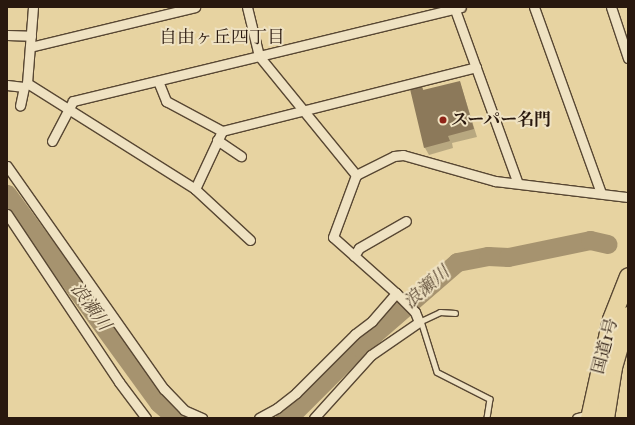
<!DOCTYPE html>
<html>
<head>
<meta charset="utf-8">
<style>
  body { margin:0 }
  #map { position:relative; width:635px; height:425px; overflow:hidden; background:#e7d3a1; font-family:"IM FELL Double Pica","Noto Serif JP",serif }
  div>[style] { position:absolute }
  .shadow>* { inset:0; background:#0003 }
  .river>* { height:19px; margin:-9.5px; padding:0 9.5px; transform-origin:9.5px; border-radius:9.5px; background:#a6936f }
  .building>* { inset:0; background:#8c795a }
  .roads { filter:drop-shadow(1px 0 #584733) drop-shadow(-1px 0 #584733) drop-shadow(0 1px #584733) drop-shadow(0 -1px #584733) }
  .lane>* { height:4.5px; margin:-2.25px; padding:0 2.25px; transform-origin:2.25px; border-radius:2.25px; background:#efe2c2 }
  .street>* { height:9px; margin:-4.5px; padding:0 4.5px; transform-origin:4.5px; border-radius:4.5px; background:#efe2c2 }
  .highway>* { height:17px; margin:-8.5px; padding:0 8.5px; transform-origin:8.5px; border-radius:8.5px; background:#e7d3a1 }
  .dots>* { width:11px; height:11px; translate:-50% -50%; box-sizing:border-box; border:2px solid #efe2c2; border-radius:50% }
  span { translate:-50% -50%; white-space:nowrap; text-align:center; line-height:1.15; -webkit-text-stroke:4px #efe2c2; paint-order:stroke }
  .poi-label { font-size:17px; color:#29180e; font-weight:700 }
  .left { translate:0 -50%; text-align:left }
  .street-label { font-size:17px; color:#29180e }
  .neighbourhood-label { font-size:18px; color:#29180e }
  .water-label { font-size:18px; color:#5b4935; font-style:italic }
  .frame { position:absolute; inset:0; border:8px solid #29180e; pointer-events:none }
</style>
</head>
<body>
<div id="map">
  <div class="shadow">
    <i style="clip-path:polygon(460px 82px,477px 137px,452px 143px,453px 148px,429px 155px,425px 148px,411px 90px,422px 87px,424px 91px)"></i>
  </div>
  <div class="river">
    <i style="left:7px;top:194px;width:258px;rotate:54deg"></i>
    <i style="left:159px;top:403px;width:23px;rotate:41deg"></i>
    <i style="left:285px;top:418px;width:8px;rotate:-30deg"></i>
    <i style="left:292px;top:414px;width:95px;rotate:-45deg"></i>
    <i style="left:359px;top:347px;width:130px;rotate:-40.9deg"></i>
    <i style="left:457px;top:262px;width:32px;rotate:-11deg"></i>
    <i style="left:488px;top:256px;width:20px;rotate:3deg"></i>
    <i style="left:508px;top:257px;width:84px;rotate:-11.7deg"></i>
    <i style="left:590px;top:240px;width:18px;rotate:13deg"></i>
  </div>
  <div class="building">
    <i style="clip-path:polygon(460px 81px,474px 129px,448px 136px,450px 141px,424px 148px,410px 89px,422px 86px,423px 90px)"></i>
  </div>
  <div class="roads">
    <div class="lane">
      <i style="left:421px;top:321px;width:53px;rotate:72.6deg"></i>
      <i style="left:437px;top:372px;width:59px;rotate:27deg"></i>
      <i style="left:490px;top:399px;width:19px;rotate:99deg"></i>
      <i style="left:419px;top:322px;width:23px;rotate:-25deg"></i>
      <i style="left:440px;top:312px;width:15px;rotate:4deg"></i>
    </div>
    <div class="street">
      <i style="left:33px;top:7px;width:76px;rotate:94.5deg"></i>
      <i style="left:27px;top:83px;width:199px;rotate:32.2deg"></i>
      <i style="left:195px;top:189px;width:64px;rotate:-65deg"></i>
      <i style="left:222px;top:131px;width:262px;rotate:-14.1deg"></i>
      <i style="left:247px;top:7px;width:50px;rotate:76.2deg"></i>
      <i style="left:259px;top:56px;width:154px;rotate:50.8deg"></i>
      <i style="left:454px;top:7px;width:185px;rotate:70.1deg"></i>
      <i style="left:534px;top:7px;width:198px;rotate:70.2deg"></i>
      <i style="left:611px;top:7px;width:54px;rotate:71.6deg"></i>
      <i style="left:7px;top:35px;width:24px;rotate:2deg"></i>
      <i style="left:30px;top:47px;width:170px;rotate:-13.6deg"></i>
      <i style="left:158px;top:81px;width:22px;rotate:68deg"></i>
      <i style="left:166px;top:101px;width:64px;rotate:28.2deg"></i>
      <i style="left:7px;top:85px;width:17px;rotate:7deg"></i>
      <i style="left:24px;top:87px;width:19px;rotate:102deg"></i>
      <i style="left:217px;top:140px;width:29px;rotate:34deg"></i>
      <i style="left:52px;top:141px;width:45px;rotate:-62.3deg"></i>
      <i style="left:73px;top:101px;width:399px;rotate:-13.6deg"></i>
      <i style="left:7px;top:166px;width:273px;rotate:54.9deg"></i>
      <i style="left:164px;top:389px;width:29px;rotate:46deg"></i>
      <i style="left:184px;top:410px;width:20px;rotate:24deg"></i>
      <i style="left:195px;top:189px;width:75px;rotate:42.8deg"></i>
      <i style="left:7px;top:214px;width:202px;rotate:56.3deg"></i>
      <i style="left:119px;top:382px;width:45px;rotate:53.1deg"></i>
      <i style="left:354px;top:256px;width:9px;rotate:-58deg"></i>
      <i style="left:359px;top:248px;width:54px;rotate:-29.9deg"></i>
      <i style="left:259px;top:418px;width:21px;rotate:-29deg"></i>
      <i style="left:277px;top:408px;width:24px;rotate:-38deg"></i>
      <i style="left:296px;top:393px;width:83px;rotate:-45deg"></i>
      <i style="left:355px;top:334px;width:21px;rotate:-37deg"></i>
      <i style="left:372px;top:321px;width:37px;rotate:-49deg"></i>
      <i style="left:396px;top:293px;width:84px;rotate:-138.4deg"></i>
      <i style="left:333px;top:237px;width:66px;rotate:-69.6deg"></i>
      <i style="left:356px;top:175px;width:42px;rotate:-26.6deg"></i>
      <i style="left:394px;top:156px;width:9px;rotate:-6deg"></i>
      <i style="left:403px;top:155px;width:96px;rotate:15.8deg"></i>
      <i style="left:495px;top:181px;width:134px;rotate:6.9deg"></i>
      <i style="left:314px;top:418px;width:85px;rotate:-47.9deg"></i>
      <i style="left:371px;top:355px;width:58px;rotate:-34.5deg"></i>
      <i style="left:419px;top:322px;width:11px;rotate:-112deg"></i>
      <i style="left:415px;top:312px;width:27px;rotate:-135deg"></i>
      <i style="left:577px;top:418px;width:12px;rotate:-14deg"></i>
    </div>
    <div class="highway">
      <i style="left:589px;top:418px;width:101px;rotate:-77.5deg"></i>
      <i style="left:611px;top:319px;width:46px;rotate:-68.4deg"></i>
      <i style="left:605px;top:418px;width:52px;rotate:-81.1deg"></i>
      <i style="left:613px;top:367px;width:54px;rotate:-73.9deg"></i>
    </div>
  </div>
  <div class="dots">
    <i style="left:443px;top:120px;background:#8f2418"></i>
  </div>
  <div class="poi-label">
    <span class="left" style="left:451px;top:120px">スーパー名門</span>
  </div>
  <div class="street-label">
    <span style="left:605px;top:346px;rotate:-75deg">国道1号</span>
  </div>
  <div class="neighbourhood-label">
    <span style="left:222px;top:38px">自由ヶ丘四丁目</span>
  </div>
  <div class="water-label">
    <span style="left:427px;top:288px;rotate:-41deg">浪瀬川</span>
    <span style="left:90px;top:307px;rotate:54deg">浪瀬川</span>
  </div>
  <div class="frame"></div>
</div>
</body>
</html>
